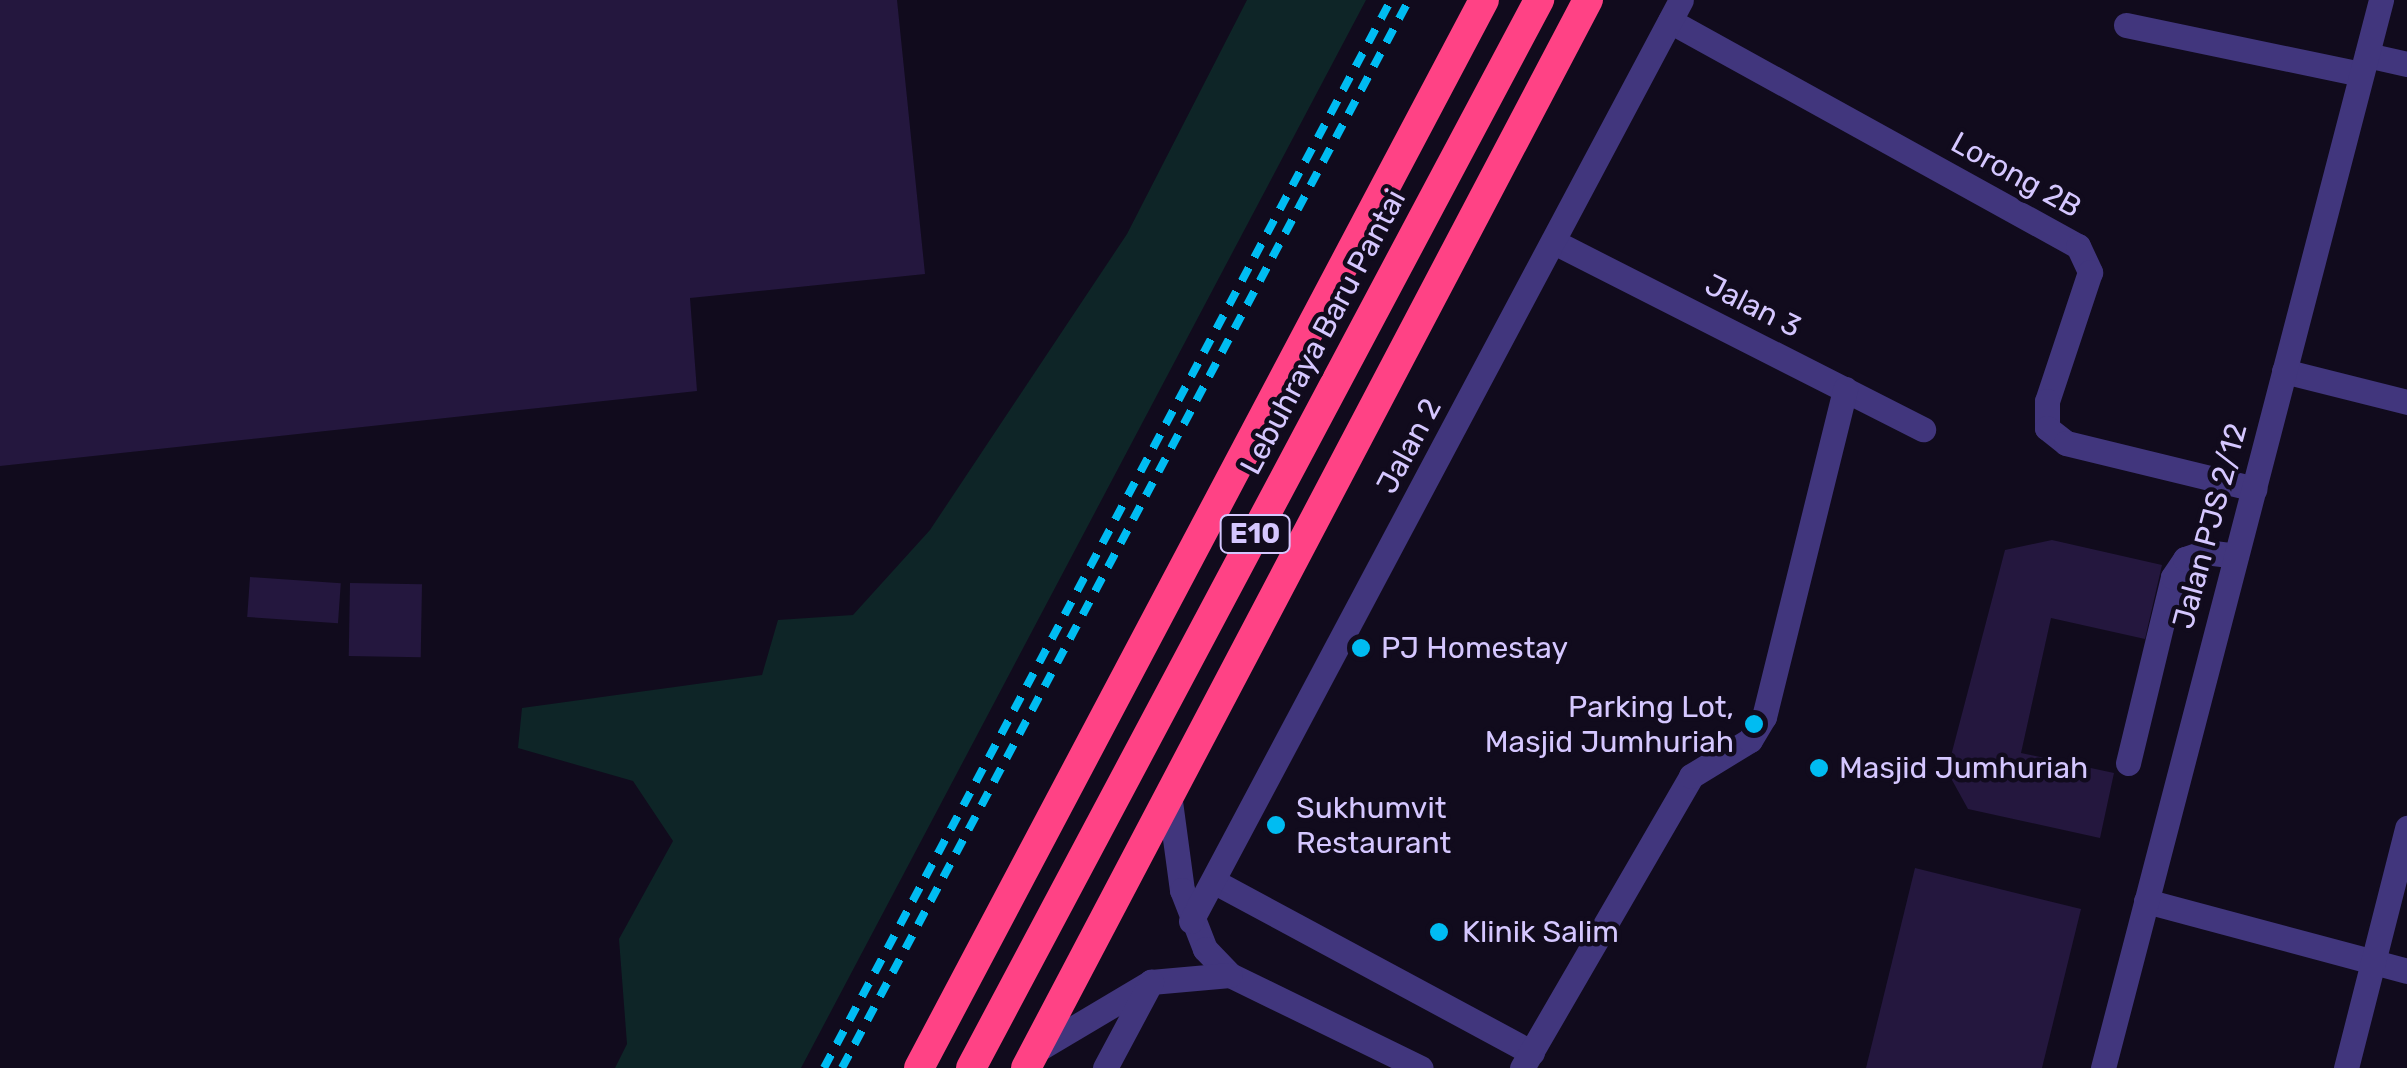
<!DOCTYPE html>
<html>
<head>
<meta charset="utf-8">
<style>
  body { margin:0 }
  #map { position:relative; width:2407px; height:1068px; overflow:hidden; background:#110b1d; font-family:Rubik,sans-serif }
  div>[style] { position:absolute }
  .green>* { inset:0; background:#0e2527 }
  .building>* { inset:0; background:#24173e; transform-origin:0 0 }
  .minor>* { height:25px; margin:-12.5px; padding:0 12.5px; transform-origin:12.5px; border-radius:12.5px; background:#41367d }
  .highway>* { height:30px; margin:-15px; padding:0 15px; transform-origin:15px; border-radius:15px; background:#ff4285 }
  .rail>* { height:8px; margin-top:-4px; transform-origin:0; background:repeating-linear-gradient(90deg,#00bcf2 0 15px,transparent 0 27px) }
  .dots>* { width:28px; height:28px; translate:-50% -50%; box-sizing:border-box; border:5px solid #110b1d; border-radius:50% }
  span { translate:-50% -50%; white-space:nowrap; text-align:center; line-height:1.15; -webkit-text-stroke:9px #110b1d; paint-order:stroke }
  .shield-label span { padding:2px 8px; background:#110b1d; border:2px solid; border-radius:8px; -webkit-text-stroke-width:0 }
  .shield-label { font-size:28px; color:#d5c7ff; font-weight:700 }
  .street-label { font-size:30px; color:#d5c7ff }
  .poi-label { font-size:30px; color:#d5c7ff }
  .left { translate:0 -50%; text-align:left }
  .right { translate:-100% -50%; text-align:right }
</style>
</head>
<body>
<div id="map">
  <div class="green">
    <i style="clip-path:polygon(1247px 0,1366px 0,801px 1068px,615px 1068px,627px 1044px,619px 939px,673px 841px,633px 781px,518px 748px,522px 708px,762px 675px,778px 620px,853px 615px,930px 530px,1127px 234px)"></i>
  </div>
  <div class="building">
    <i style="clip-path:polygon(0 0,897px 0,925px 274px,690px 298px,697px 391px,0 466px)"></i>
    <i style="clip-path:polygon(2052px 540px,2162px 565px,2145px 639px,2051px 618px,2021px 753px,2114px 773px,2100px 838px,1968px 809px,1947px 771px,2005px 550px)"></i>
    <i style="left:250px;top:577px;width:91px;height:40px;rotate:4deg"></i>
    <i style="left:350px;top:583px;width:72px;height:73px;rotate:1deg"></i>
    <i style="clip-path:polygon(1915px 868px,2081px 909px,2042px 1068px,1866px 1068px)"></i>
  </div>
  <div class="minor">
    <i style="left:1670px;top:21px;width:466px;rotate:28.9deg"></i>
    <i style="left:2078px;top:246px;width:29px;rotate:65deg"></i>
    <i style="left:2090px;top:272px;width:136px;rotate:108.4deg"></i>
    <i style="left:2047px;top:401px;width:27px;rotate:90deg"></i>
    <i style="left:2047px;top:428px;width:24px;rotate:38deg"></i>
    <i style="left:2066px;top:443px;width:194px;rotate:13.7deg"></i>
    <i style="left:2126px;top:25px;width:240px;rotate:11.8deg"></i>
    <i style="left:2367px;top:55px;width:41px;rotate:12.7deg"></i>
    <i style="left:1554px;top:242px;width:414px;rotate:26.9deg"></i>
    <i style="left:2284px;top:371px;width:127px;rotate:14.1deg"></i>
    <i style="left:2128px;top:763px;width:191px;rotate:-76.4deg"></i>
    <i style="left:2173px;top:577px;width:22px;rotate:-56deg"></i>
    <i style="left:2185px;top:559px;width:21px;rotate:-19deg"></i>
    <i style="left:2205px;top:552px;width:31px;rotate:7deg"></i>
    <i style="left:1169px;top:794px;width:97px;rotate:82.3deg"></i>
    <i style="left:1182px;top:890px;width:63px;rotate:68.7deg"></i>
    <i style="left:1205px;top:949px;width:36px;rotate:46deg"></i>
    <i style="left:1230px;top:975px;width:212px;rotate:26deg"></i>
    <i style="left:1215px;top:882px;width:360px;rotate:28.3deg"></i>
    <i style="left:2146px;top:901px;width:270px;rotate:15deg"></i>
    <i style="left:1191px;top:921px;width:1043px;rotate:-61.99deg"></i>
    <i style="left:1035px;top:1051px;width:135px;rotate:-30.7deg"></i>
    <i style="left:1151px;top:982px;width:79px;rotate:-5.1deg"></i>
    <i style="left:1105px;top:1068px;width:98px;rotate:-61.9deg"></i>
    <i style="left:1522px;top:1068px;width:337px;rotate:-59.9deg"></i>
    <i style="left:1691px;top:776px;width:69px;rotate:-31.4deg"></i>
    <i style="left:1750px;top:740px;width:27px;rotate:-59deg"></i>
    <i style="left:1764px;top:717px;width:338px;rotate:-76.1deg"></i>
    <i style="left:2103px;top:1068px;width:1104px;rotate:-75.41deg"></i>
    <i style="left:2346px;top:1068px;width:248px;rotate:-75.7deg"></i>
  </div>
  <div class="highway">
    <i style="left:919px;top:1068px;width:1208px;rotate:-62.12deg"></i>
    <i style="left:971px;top:1068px;width:1210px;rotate:-61.99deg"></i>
    <i style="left:1026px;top:1068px;width:1207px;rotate:-62.25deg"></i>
  </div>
  <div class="rail">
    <i style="left:824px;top:1068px;width:1209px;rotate:-62.04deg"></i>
    <i style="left:842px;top:1068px;width:1209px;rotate:-62.04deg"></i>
  </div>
  <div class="dots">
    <i style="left:1361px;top:648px;background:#00bcf2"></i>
    <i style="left:1754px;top:724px;background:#00bcf2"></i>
    <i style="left:1819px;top:768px;background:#00bcf2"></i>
    <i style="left:1276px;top:825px;background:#00bcf2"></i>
    <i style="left:1439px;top:932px;background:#00bcf2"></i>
  </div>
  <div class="shield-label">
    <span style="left:1255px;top:534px">E10</span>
  </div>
  <div class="street-label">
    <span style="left:2016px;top:175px;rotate:29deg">Lorong 2B</span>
    <span style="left:1753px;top:306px;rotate:27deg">Jalan 3</span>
    <span style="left:1323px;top:332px;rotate:-62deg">Lebuhraya Baru Pantai</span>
    <span style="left:1409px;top:446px;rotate:-62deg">Jalan 2</span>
    <span style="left:2210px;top:526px;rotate:-75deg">Jalan PJS 2/12</span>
  </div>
  <div class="poi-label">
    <span class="left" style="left:1381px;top:648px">PJ Homestay</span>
    <span class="right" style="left:1734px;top:724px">Parking Lot,<br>Masjid Jumhuriah</span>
    <span class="left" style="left:1839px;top:768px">Masjid Jumhuriah</span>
    <span class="left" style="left:1296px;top:825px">Sukhumvit<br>Restaurant</span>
    <span class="left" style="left:1462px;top:932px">Klinik Salim</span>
  </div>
</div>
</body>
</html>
